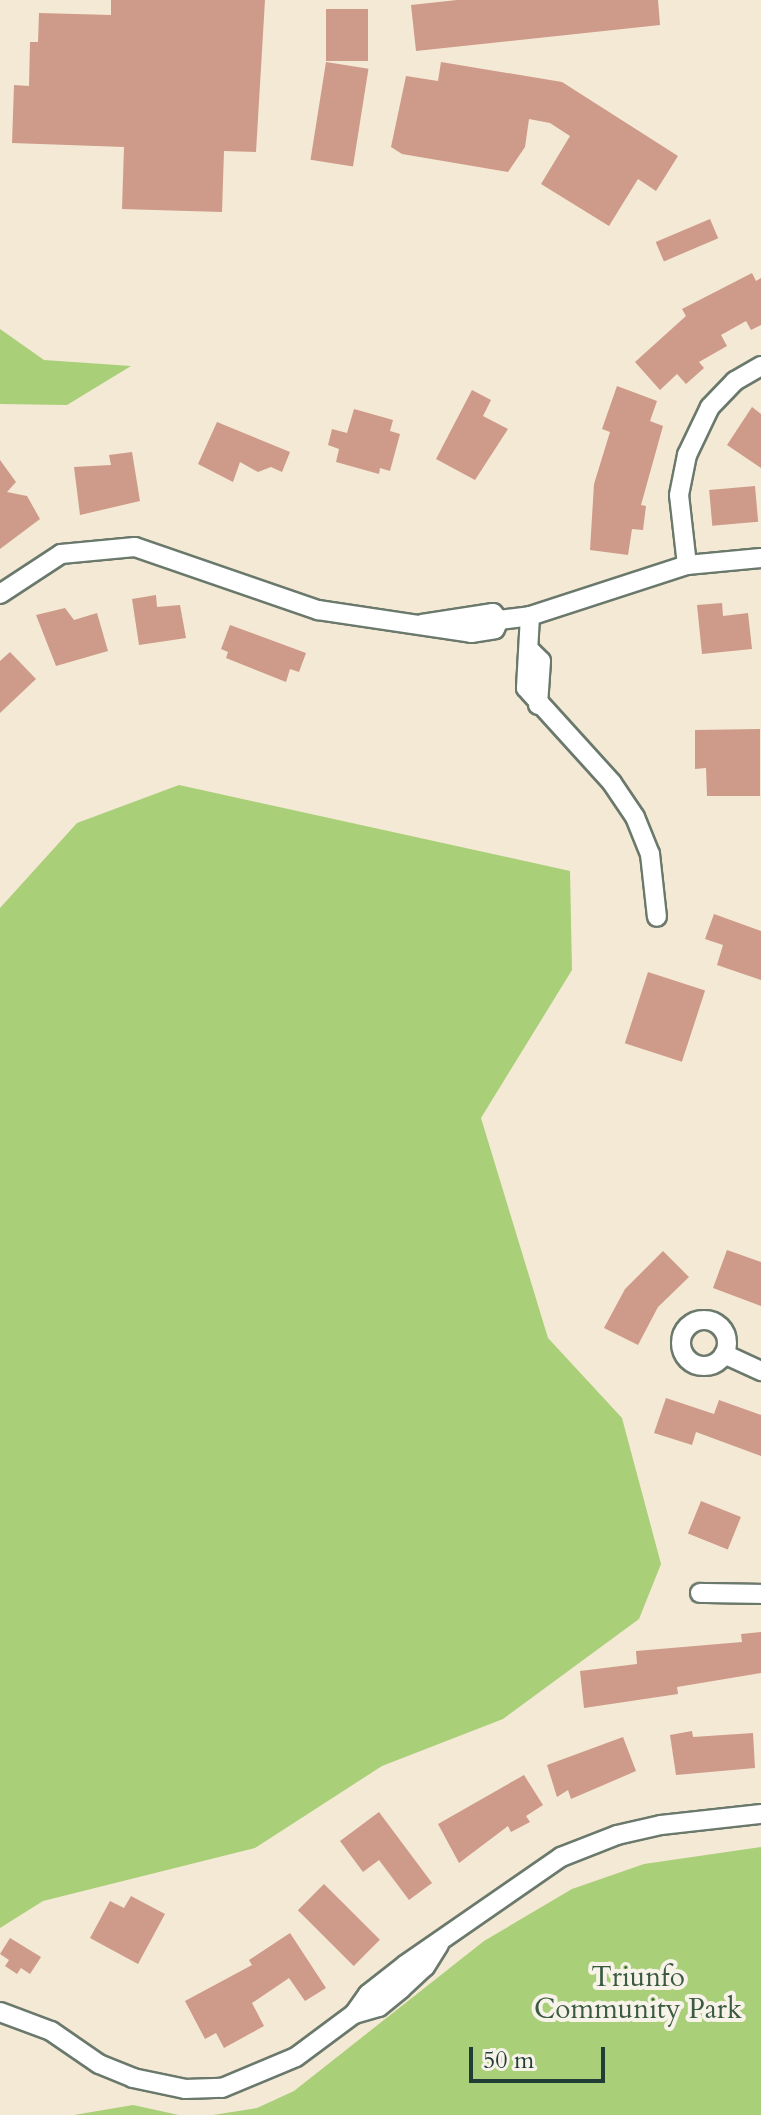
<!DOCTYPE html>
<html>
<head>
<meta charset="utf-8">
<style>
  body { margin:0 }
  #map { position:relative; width:761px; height:2115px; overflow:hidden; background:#f4e9d4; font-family:Cardo,serif }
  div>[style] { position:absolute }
  .green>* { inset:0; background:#a9cf79 }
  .building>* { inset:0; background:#ce9a8a; transform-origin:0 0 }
  .roads { filter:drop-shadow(2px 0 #6a796c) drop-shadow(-2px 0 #6a796c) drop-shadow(0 2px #6a796c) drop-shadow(0 -2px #6a796c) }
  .minor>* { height:18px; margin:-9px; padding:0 9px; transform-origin:9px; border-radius:9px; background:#fff }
  .minor>.ring { margin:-9px; padding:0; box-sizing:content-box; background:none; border:18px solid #fff; border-radius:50% }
  span { translate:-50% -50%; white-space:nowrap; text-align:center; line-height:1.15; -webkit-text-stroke:8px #f7f3e8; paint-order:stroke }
  .park-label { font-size:28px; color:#3b5a42 }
  .scale { position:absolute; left:469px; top:2047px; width:136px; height:36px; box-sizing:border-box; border:4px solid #1f3d34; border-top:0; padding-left:10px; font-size:24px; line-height:28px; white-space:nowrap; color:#1f3d34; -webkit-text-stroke:6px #f7f3e8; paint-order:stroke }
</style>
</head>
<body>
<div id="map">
  <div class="green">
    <i style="clip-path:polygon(0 329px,44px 360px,131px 366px,67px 405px,0 404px)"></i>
    <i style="clip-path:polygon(179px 785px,570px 871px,572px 970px,481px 1118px,548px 1338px,622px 1418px,661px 1564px,639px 1619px,503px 1719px,382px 1766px,255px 1848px,43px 1901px,0 1928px,0 908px,77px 823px)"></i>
    <i style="clip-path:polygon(761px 1847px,761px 2115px,213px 2115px,257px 2108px,294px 2091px,484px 1941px,572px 1889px,644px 1864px)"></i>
    <i style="clip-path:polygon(133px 2105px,179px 2115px,74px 2115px)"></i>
  </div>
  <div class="building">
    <i style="clip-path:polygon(111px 0,265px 0,256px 152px,224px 151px,222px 212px,122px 209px,124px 147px,12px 143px,14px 85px,29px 86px,30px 42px,38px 42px,39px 13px,111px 15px)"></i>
    <i style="clip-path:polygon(457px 0,658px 0,660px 25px,416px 51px,411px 5px)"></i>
    <i style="left:326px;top:9px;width:42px;height:52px"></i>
    <i style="left:326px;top:62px;width:43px;height:99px;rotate:9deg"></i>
    <i style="clip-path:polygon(441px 62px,562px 82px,678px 156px,656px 191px,638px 179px,609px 226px,541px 184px,570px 136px,550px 123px,529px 119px,525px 147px,508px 172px,402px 154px,391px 147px,406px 76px,438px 81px)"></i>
    <i style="left:710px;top:219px;width:21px;height:59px;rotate:67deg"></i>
    <i style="clip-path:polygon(752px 273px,756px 281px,761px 278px,761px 325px,751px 330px,746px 321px,721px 335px,727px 346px,699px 362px,704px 368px,686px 384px,677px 374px,660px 390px,635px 362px,686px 316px,682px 309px)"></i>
    <i style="clip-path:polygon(617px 386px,657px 401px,650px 421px,663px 426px,641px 505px,646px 506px,643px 530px,632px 529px,628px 555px,590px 550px,594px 484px,610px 432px,602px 429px)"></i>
    <i style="clip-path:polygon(472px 390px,491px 400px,483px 416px,508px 429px,475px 480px,436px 459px)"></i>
    <i style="clip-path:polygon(752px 407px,761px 414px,761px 468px,727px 445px)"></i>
    <i style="clip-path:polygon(354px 409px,393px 420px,390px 431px,400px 434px,390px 471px,380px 468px,379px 474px,336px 462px,339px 449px,328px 445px,332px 429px,347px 433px)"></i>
    <i style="clip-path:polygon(217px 422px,290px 452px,282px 472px,271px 467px,258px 472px,240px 462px,233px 482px,198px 464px)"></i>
    <i style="clip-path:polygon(132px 452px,140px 501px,80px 515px,74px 467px,111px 465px,109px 455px)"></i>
    <i style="clip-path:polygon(0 460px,16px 482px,7px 492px,27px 496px,40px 519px,0 549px)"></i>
    <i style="left:755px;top:486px;width:36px;height:46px;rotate:85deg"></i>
    <i style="clip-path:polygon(156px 595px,157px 607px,180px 605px,186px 638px,139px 645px,132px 599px)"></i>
    <i style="clip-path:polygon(722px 603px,723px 616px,748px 613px,752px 649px,702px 654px,697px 605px)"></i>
    <i style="clip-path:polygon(65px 608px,74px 620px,97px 613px,108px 651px,56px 666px,36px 615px)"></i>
    <i style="clip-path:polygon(230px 625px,306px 653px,299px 672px,290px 669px,286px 682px,226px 658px,228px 652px,221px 649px)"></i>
    <i style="clip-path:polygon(10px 652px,36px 679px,0 713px,0 661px)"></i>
    <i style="clip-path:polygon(760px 729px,760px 796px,707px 796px,706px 768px,695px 769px,695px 730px)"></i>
    <i style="clip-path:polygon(714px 914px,761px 931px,761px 980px,717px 965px,723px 945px,705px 939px)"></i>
    <i style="left:648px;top:972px;width:60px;height:75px;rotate:18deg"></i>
    <i style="clip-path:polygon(727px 1250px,761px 1262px,761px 1306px,713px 1288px)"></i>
    <i style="clip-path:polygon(663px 1251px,689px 1277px,658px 1307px,638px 1345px,604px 1328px,625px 1289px)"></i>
    <i style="clip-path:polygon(666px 1398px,714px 1414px,719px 1400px,761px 1415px,761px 1456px,696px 1432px,692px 1445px,654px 1433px)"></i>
    <i style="left:701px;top:1501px;width:43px;height:35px;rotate:22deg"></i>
    <i style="clip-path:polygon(761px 1632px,761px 1673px,677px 1687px,678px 1694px,584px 1708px,580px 1671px,637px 1664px,636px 1651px,742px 1642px,741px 1634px)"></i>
    <i style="clip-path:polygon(692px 1731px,693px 1737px,753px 1733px,755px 1768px,676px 1775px,670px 1735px)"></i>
    <i style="clip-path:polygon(623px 1737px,636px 1771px,571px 1799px,568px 1790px,557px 1797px,547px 1765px)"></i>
    <i style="clip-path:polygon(524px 1775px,543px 1805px,526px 1816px,530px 1822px,511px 1832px,508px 1826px,459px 1863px,438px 1824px)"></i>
    <i style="clip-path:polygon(379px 1812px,432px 1883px,409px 1900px,379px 1860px,363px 1872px,340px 1841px)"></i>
    <i style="left:324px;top:1884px;width:79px;height:37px;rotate:45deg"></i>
    <i style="clip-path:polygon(131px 1896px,165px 1914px,138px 1964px,90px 1938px,110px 1901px,124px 1908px)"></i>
    <i style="clip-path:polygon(290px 1933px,326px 1988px,305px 2001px,289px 1978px,252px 2003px,264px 2026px,224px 2048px,216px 2033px,205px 2039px,185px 2001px,252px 1965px,249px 1960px)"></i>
    <i style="clip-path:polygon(10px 1938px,41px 1957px,30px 1974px,21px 1968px,17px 1974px,5px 1966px,9px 1960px,0 1954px)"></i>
  </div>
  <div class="roads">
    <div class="minor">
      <i style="left:687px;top:565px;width:70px;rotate:-96.5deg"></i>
      <i style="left:679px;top:495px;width:41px;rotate:-78.7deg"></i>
      <i style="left:687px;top:455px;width:53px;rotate:-64.4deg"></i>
      <i style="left:710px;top:407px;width:36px;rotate:-46deg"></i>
      <i style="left:735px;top:381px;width:30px;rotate:-30deg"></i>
      <i style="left:0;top:594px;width:73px;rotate:-33.3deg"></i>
      <i style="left:61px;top:554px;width:74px;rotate:-5.4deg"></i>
      <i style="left:135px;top:547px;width:194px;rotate:19deg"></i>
      <i style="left:318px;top:610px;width:155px;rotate:8.5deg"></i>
      <i style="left:471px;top:633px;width:24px;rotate:-9deg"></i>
      <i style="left:495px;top:629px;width:10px;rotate:-66deg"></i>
      <i style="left:499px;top:620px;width:31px;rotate:-7deg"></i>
      <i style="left:530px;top:616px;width:165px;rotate:-18deg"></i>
      <i style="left:687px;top:565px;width:74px;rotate:-5.4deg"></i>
      <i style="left:530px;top:616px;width:72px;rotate:93.2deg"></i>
      <i style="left:526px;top:688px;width:128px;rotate:47.8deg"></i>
      <i style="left:612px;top:783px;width:41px;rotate:55.9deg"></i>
      <i style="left:635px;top:817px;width:40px;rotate:68deg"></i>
      <i style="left:650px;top:854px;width:63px;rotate:83.7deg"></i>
      <i style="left:422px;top:624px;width:72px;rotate:-8.8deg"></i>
      <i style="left:493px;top:613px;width:9px;rotate:49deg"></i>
      <i style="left:531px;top:651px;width:14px;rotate:45deg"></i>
      <i style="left:541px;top:661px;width:44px;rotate:93.9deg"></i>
      <i class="ring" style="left:681px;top:1320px;width:28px;height:28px"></i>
      <i style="left:724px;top:1354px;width:41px;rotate:24.7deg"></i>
      <i style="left:700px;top:1593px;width:61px;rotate:0.9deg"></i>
      <i style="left:0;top:2012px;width:54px;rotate:20.4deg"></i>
      <i style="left:51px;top:2031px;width:58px;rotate:34.5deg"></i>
      <i style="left:99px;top:2064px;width:37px;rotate:22deg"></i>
      <i style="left:133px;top:2078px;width:53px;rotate:11.9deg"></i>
      <i style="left:185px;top:2089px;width:37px;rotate:-2deg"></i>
      <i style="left:222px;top:2088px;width:80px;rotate:-22.7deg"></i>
      <i style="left:296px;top:2057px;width:72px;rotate:-36.6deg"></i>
      <i style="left:354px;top:2014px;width:24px;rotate:-55deg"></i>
      <i style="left:368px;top:1994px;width:47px;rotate:-38.1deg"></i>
      <i style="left:405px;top:1965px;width:190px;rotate:-34.7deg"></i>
      <i style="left:561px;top:1857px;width:60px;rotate:-21.4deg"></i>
      <i style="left:617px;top:1835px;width:45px;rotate:-12.8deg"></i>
      <i style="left:661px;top:1825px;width:101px;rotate:-6.3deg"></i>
      <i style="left:354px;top:2014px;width:26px;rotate:-16deg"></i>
      <i style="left:379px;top:2007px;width:28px;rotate:-39deg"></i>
      <i style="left:401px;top:1989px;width:33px;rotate:-43deg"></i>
      <i style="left:425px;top:1967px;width:26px;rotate:-58deg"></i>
    </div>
  </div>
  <div class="park-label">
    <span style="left:638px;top:1993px">Triunfo<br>Community Park</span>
  </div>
  <div class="scale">50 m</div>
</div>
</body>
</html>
